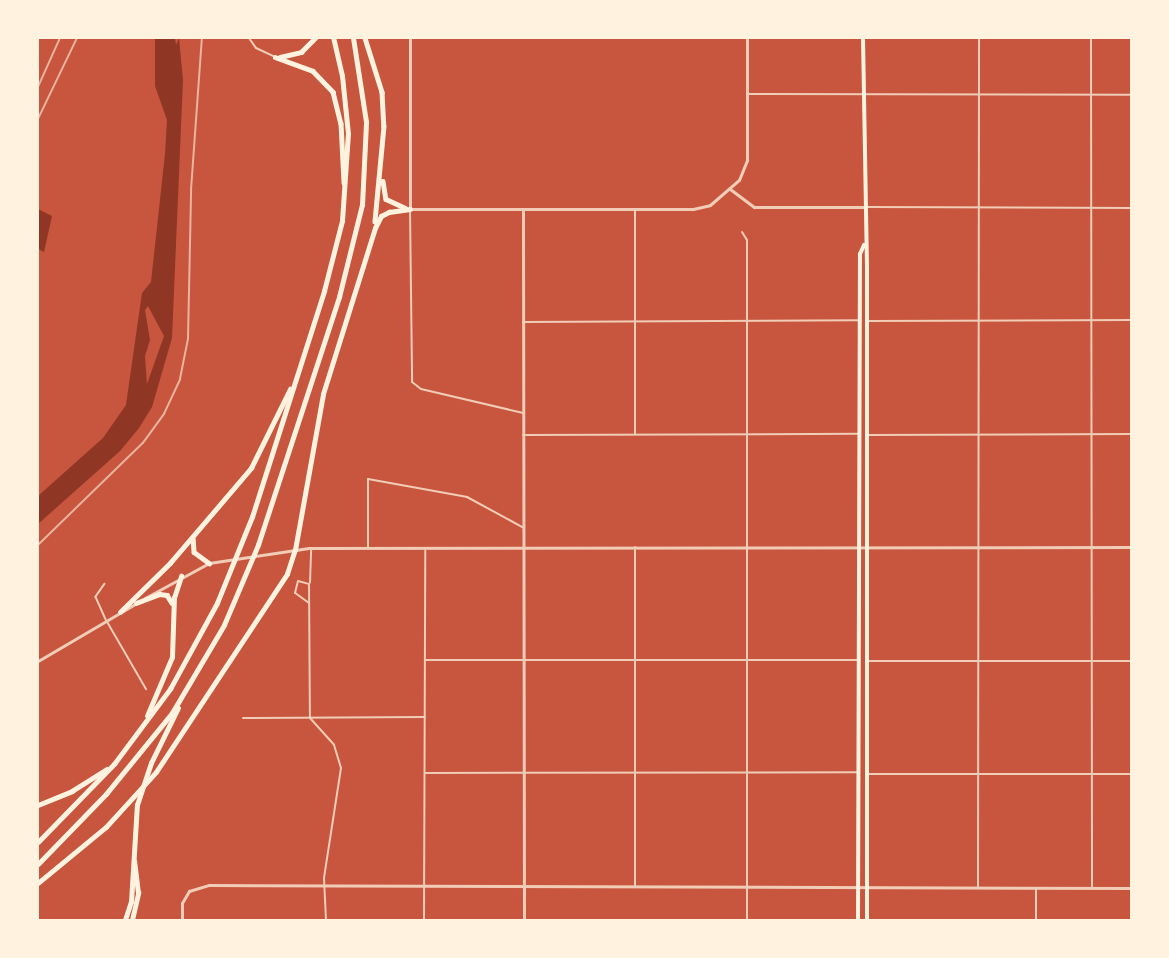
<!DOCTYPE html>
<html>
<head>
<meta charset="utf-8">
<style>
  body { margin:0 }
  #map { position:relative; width:1169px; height:958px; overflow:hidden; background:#c8553d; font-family:"Golos Text",sans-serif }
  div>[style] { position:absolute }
  .water>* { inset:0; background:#8f3625 }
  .service>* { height:1.5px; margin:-0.75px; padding:0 0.75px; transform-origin:0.75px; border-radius:0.75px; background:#f1ccb7 }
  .pedestrian>* { height:1.5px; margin:-0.75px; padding:0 0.75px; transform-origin:0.75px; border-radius:0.75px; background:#f1ccb7 }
  .minor>* { height:2px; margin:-1px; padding:0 1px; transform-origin:1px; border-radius:1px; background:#f1ccb7 }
  .tertiary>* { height:3px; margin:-1.5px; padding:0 1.5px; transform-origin:1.5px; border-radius:1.5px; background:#f1ccb7 }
  .primary>* { height:4px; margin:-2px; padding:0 2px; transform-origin:2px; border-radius:2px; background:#fff3e0 }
  .motorway>* { height:4.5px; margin:-2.25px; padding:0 2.25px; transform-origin:2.25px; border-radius:2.25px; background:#fff3e0 }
  .tram>* { height:1.5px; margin:-0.75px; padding:0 0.75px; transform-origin:0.75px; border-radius:0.75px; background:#e9b49f }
  .rail>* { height:1.5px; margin:-0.75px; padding:0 0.75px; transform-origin:0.75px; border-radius:0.75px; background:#e9b49f }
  span { translate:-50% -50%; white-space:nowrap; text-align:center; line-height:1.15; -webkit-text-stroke:5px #fff3e0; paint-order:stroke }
  .frame { position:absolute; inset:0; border:39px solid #fff3e0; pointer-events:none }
</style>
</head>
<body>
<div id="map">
  <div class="water">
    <i style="clip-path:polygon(evenodd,155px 38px,175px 38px,176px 45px,179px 38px,183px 80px,172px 338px,152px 407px,139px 428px,120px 451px,38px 524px,38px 496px,103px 438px,126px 405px,142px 293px,151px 282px,165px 154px,167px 120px,155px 86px,155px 38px,148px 306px,164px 336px,147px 384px,145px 356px,150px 340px,145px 310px,148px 306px)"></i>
    <i style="clip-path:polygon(38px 209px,52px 216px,44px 252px,38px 249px)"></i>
  </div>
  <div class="service">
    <i style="left:105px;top:584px;width:16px;rotate:125deg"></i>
    <i style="left:96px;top:597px;width:24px;rotate:66deg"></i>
  </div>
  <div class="pedestrian">
    <i style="left:310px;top:583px;width:34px;rotate:-88deg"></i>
  </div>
  <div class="minor">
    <i style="left:249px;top:38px;width:12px;rotate:55deg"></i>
    <i style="left:256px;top:48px;width:21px;rotate:25deg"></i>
    <i style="left:1091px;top:38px;width:849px;rotate:89.93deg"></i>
    <i style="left:747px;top:94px;width:385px;rotate:0.1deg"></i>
    <i style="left:867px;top:207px;width:265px;rotate:0.2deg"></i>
    <i style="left:410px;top:209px;width:173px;rotate:89.3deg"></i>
    <i style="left:412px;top:382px;width:11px;rotate:38deg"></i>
    <i style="left:421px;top:389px;width:105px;rotate:13.2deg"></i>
    <i style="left:635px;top:209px;width:225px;rotate:90deg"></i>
    <i style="left:742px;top:232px;width:9px;rotate:58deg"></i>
    <i style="left:747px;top:240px;width:680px;rotate:90deg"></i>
    <i style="left:867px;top:321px;width:265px;rotate:-0.2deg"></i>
    <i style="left:523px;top:322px;width:336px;rotate:-0.3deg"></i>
    <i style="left:523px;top:435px;width:336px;rotate:-0.2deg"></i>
    <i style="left:867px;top:435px;width:265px;rotate:-0.2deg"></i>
    <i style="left:368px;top:547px;width:68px;rotate:-90deg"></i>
    <i style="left:368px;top:479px;width:101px;rotate:10.3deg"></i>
    <i style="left:467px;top:497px;width:65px;rotate:28.5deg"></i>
    <i style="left:635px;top:547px;width:339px;rotate:90deg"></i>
    <i style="left:309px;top:603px;width:17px;rotate:-144deg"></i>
    <i style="left:295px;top:593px;width:12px;rotate:-76deg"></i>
    <i style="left:298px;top:581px;width:11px;rotate:15deg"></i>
    <i style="left:309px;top:584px;width:134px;rotate:89.6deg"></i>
    <i style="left:310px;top:718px;width:36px;rotate:48deg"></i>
    <i style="left:334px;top:745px;width:24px;rotate:73deg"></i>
    <i style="left:341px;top:768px;width:111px;rotate:98.8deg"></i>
    <i style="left:324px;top:878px;width:42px;rotate:87.3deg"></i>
    <i style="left:106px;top:620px;width:80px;rotate:59.9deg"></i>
    <i style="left:425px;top:660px;width:434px"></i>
    <i style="left:867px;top:661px;width:265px"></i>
    <i style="left:243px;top:718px;width:182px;rotate:-0.3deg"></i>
    <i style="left:425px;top:773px;width:433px;rotate:-0.1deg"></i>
    <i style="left:867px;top:774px;width:265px"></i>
    <i style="left:978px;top:888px;width:850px;rotate:-89.93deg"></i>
    <i style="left:1036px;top:888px;width:32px;rotate:90deg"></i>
    <i style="left:424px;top:920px;width:372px;rotate:-89.8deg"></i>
  </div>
  <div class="tertiary">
    <i style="left:410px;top:38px;width:171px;rotate:90deg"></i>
    <i style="left:410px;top:209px;width:283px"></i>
    <i style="left:693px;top:209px;width:17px;rotate:-13deg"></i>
    <i style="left:710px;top:205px;width:38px;rotate:-41deg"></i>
    <i style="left:739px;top:180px;width:22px;rotate:-68deg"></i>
    <i style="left:747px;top:160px;width:122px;rotate:-90deg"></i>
    <i style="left:730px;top:189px;width:30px;rotate:37deg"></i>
    <i style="left:754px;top:207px;width:110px"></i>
    <i style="left:523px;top:209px;width:711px;rotate:89.92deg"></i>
    <i style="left:145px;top:598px;width:73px;rotate:-28.7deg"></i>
    <i style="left:209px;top:563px;width:101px;rotate:-8.5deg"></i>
    <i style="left:309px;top:548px;width:823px;rotate:-0.07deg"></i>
    <i style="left:38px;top:661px;width:115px;rotate:-30.4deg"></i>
    <i style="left:182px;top:920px;width:17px;rotate:-90deg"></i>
    <i style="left:182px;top:903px;width:14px;rotate:-60deg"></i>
    <i style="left:189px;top:891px;width:21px;rotate:-17deg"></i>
    <i style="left:209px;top:885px;width:923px;rotate:0.19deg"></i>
  </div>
  <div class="primary">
    <i style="left:863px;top:38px;width:228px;rotate:89deg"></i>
    <i style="left:867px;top:266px;width:654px;rotate:90deg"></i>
    <i style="left:858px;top:920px;width:666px;rotate:-89.83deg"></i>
    <i style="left:860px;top:254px;width:10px;rotate:-66deg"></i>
  </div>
  <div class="motorway">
    <i style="left:365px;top:38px;width:57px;rotate:72.5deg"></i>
    <i style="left:382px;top:92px;width:34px;rotate:87deg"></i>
    <i style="left:384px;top:126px;width:96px;rotate:95.4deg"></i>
    <i style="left:275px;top:57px;width:40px;rotate:20.2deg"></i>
    <i style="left:313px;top:71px;width:29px;rotate:46deg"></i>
    <i style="left:333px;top:92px;width:32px;rotate:76deg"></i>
    <i style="left:341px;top:123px;width:60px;rotate:87.1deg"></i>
    <i style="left:280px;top:57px;width:22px;rotate:-13deg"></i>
    <i style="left:301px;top:52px;width:20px;rotate:-45deg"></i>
    <i style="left:383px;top:181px;width:18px;rotate:81deg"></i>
    <i style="left:386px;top:199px;width:21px;rotate:25deg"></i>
    <i style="left:193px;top:537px;width:15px;rotate:86deg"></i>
    <i style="left:194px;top:552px;width:19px;rotate:36deg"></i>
    <i style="left:136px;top:603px;width:25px;rotate:-21deg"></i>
    <i style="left:159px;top:594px;width:8px;rotate:7deg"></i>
    <i style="left:167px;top:595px;width:9px;rotate:58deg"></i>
    <i style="left:120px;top:612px;width:70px;rotate:-44.4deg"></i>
    <i style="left:170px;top:563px;width:125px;rotate:-49.5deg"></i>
    <i style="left:251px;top:468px;width:88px;rotate:-63.7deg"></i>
    <i style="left:147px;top:716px;width:64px;rotate:-67deg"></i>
    <i style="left:172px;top:657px;width:59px;rotate:-88.1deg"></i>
    <i style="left:174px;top:598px;width:23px;rotate:-72deg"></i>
    <i style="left:38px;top:805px;width:37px;rotate:-22deg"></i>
    <i style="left:72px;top:791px;width:41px;rotate:-32.2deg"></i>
    <i style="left:38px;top:842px;width:109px;rotate:-45.7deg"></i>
    <i style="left:114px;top:764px;width:94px;rotate:-53.3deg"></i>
    <i style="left:170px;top:689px;width:98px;rotate:-61.3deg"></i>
    <i style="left:217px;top:603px;width:93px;rotate:-67.9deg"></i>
    <i style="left:252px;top:517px;width:237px;rotate:-72.3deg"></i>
    <i style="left:324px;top:291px;width:72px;rotate:-75.6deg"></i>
    <i style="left:342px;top:221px;width:87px;rotate:-86.1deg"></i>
    <i style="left:348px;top:134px;width:58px;rotate:-95.9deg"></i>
    <i style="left:342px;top:76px;width:39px;rotate:-103deg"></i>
    <i style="left:38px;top:864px;width:98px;rotate:-45.8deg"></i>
    <i style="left:106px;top:794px;width:104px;rotate:-50.8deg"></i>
    <i style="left:172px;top:713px;width:102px;rotate:-59.4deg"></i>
    <i style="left:224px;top:625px;width:87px;rotate:-67deg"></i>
    <i style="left:258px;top:545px;width:261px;rotate:-71.9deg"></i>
    <i style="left:339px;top:297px;width:95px;rotate:-76deg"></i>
    <i style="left:362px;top:205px;width:83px;rotate:-87.2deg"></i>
    <i style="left:366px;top:122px;width:85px;rotate:-98.8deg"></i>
    <i style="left:38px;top:883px;width:88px;rotate:-39.5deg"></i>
    <i style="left:106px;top:827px;width:74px;rotate:-47.7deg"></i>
    <i style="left:156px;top:772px;width:237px;rotate:-56.5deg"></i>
    <i style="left:287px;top:574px;width:25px;rotate:-72deg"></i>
    <i style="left:295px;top:550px;width:158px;rotate:-79.8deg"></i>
    <i style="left:323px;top:394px;width:174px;rotate:-72.6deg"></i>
    <i style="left:375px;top:228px;width:13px;rotate:-63deg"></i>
    <i style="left:381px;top:216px;width:9px;rotate:-27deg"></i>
    <i style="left:389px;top:212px;width:21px;rotate:-8deg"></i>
    <i style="left:125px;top:920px;width:19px;rotate:-72deg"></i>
    <i style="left:131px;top:902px;width:97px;rotate:-86.5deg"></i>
    <i style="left:137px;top:805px;width:44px;rotate:-71.6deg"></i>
    <i style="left:151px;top:763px;width:61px;rotate:-63.9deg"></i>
    <i style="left:132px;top:920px;width:28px;rotate:-77deg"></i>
    <i style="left:138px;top:893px;width:32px;rotate:-97deg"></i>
  </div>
  <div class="tram">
    <i style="left:38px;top:87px;width:54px;rotate:-65.8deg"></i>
  </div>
  <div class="rail">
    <i style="left:38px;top:119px;width:90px;rotate:-64.3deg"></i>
    <i style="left:38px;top:545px;width:146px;rotate:-44.2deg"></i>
    <i style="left:143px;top:443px;width:36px;rotate:-54deg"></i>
    <i style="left:164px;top:414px;width:38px;rotate:-65deg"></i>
    <i style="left:180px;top:379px;width:41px;rotate:-78.7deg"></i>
    <i style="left:188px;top:339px;width:149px;rotate:-88.8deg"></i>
    <i style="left:191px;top:190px;width:152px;rotate:-85.9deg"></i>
  </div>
  <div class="frame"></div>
</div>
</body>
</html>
